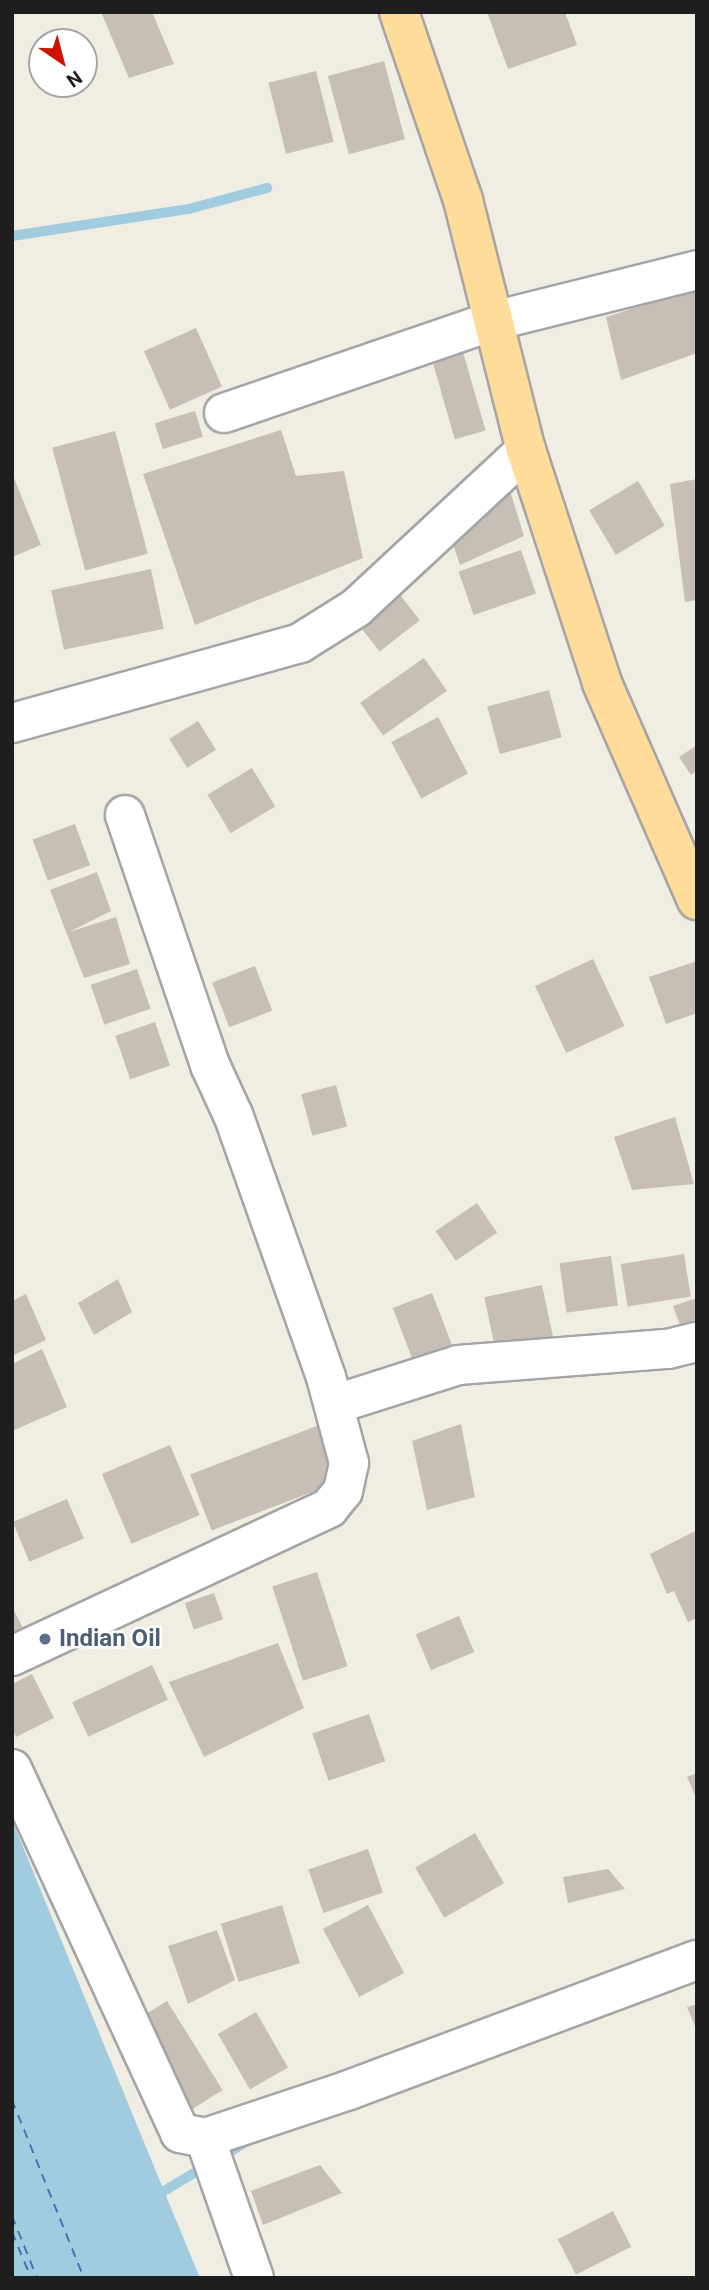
<!DOCTYPE html>
<html>
<head>
<meta charset="utf-8">
<style>
  body { margin:0 }
  #map { position:relative; width:709px; height:2290px; overflow:hidden; background:#f0ede3; font-family:Roboto,sans-serif }
  div>[style] { position:absolute }
  .water>* { inset:0; background:#a1cce0 }
  .stream>* { height:10px; margin:-5px; padding:0 5px; transform-origin:5px; border-radius:5px; background:#a1cce0 }
  .ferry>* { height:2px; margin-top:-1px; transform-origin:0; background:repeating-linear-gradient(90deg,#4572b3 0 9px,transparent 0 16px) }
  .building>* { inset:0; background:#c7bfb6; transform-origin:0 0 }
  .roads { filter:drop-shadow(2px 0 #a5a5a5) drop-shadow(-2px 0 #a5a5a5) drop-shadow(0 2px #a5a5a5) drop-shadow(0 -2px #a5a5a5) }
  .minor>* { height:38px; margin:-19px; padding:0 19px; transform-origin:19px; border-radius:19px; background:#fff }
  .major>* { height:38px; margin:-19px; padding:0 19px; transform-origin:19px; border-radius:19px; background:#ffdc99 }
  .dots>* { width:19px; height:19px; translate:-50% -50%; box-sizing:border-box; border:4px solid #fff; border-radius:50% }
  span { translate:-50% -50%; white-space:nowrap; text-align:center; line-height:1.15; -webkit-text-stroke:5px #fff; paint-order:stroke }
  .service-label { font-size:24px; color:#4e5e75; font-weight:700 }
  .left { translate:0 -50%; text-align:left }
  .frame { position:absolute; inset:0; border:14px solid #1e1e1e; pointer-events:none }
  .north { position:absolute; left:28px; top:28px; width:70px; height:70px; box-sizing:border-box; background:#fff; border:2px solid #a5a5a5; border-radius:50%; rotate:145deg; font-size:19px; font-weight:700; line-height:28px; text-align:center; color:#1e1e1e }
  .north::after { content:''; display:block; margin:auto; width:24px; height:32px; background:#cc1300; clip-path:polygon(50% 0,100% 100%,50% 72%,0 100%) }
</style>
</head>
<body>
<div id="map">
  <div class="water">
    <i style="clip-path:polygon(12px 1820px,164px 2191px,200px 2278px,12px 2278px)"></i>
  </div>
  <div class="stream">
    <i style="left:12px;top:236px;width:179px;rotate:-8.7deg"></i>
    <i style="left:189px;top:209px;width:81px;rotate:-15.1deg"></i>
    <i style="left:164px;top:2191px;width:96px;rotate:-30.9deg"></i>
  </div>
  <div class="ferry">
    <i style="left:12px;top:2100px;width:192px;rotate:68deg"></i>
    <i style="left:12px;top:2216px;width:67px;rotate:68deg"></i>
    <i style="left:12px;top:2232px;width:50px;rotate:67.6deg"></i>
  </div>
  <div class="building">
    <i style="clip-path:polygon(101px 12px,152px 12px,174px 64px,129px 78px)"></i>
    <i style="clip-path:polygon(487px 12px,565px 12px,577px 45px,508px 69px)"></i>
    <i style="left:384px;top:61px;width:81px;height:58px;rotate:75deg"></i>
    <i style="left:316px;top:71px;width:73px;height:49px;rotate:76deg"></i>
    <i style="clip-path:polygon(697px 288px,697px 353px,621px 380px,606px 317px)"></i>
    <i style="left:196px;top:328px;width:64px;height:57px;rotate:66deg"></i>
    <i style="left:461px;top:345px;width:89px;height:32px;rotate:74deg"></i>
    <i style="left:195px;top:411px;width:27px;height:42px;rotate:73deg"></i>
    <i style="clip-path:polygon(281px 430px,296px 476px,344px 471px,363px 558px,195px 625px,143px 474px)"></i>
    <i style="left:115px;top:431px;width:127px;height:65px;rotate:75deg"></i>
    <i style="clip-path:polygon(12px 473px,41px 545px,12px 557px)"></i>
    <i style="clip-path:polygon(697px 479px,697px 600px,685px 602px,670px 484px)"></i>
    <i style="left:638px;top:481px;width:52px;height:57px;rotate:59deg"></i>
    <i style="clip-path:polygon(510px 491px,524px 536px,460px 565px,448px 530px)"></i>
    <i style="left:521px;top:550px;width:46px;height:66px;rotate:71deg"></i>
    <i style="left:151px;top:569px;width:61px;height:102px;rotate:78deg"></i>
    <i style="left:397px;top:591px;width:37px;height:51px;rotate:52deg"></i>
    <i style="left:424px;top:658px;width:40px;height:78px;rotate:55deg"></i>
    <i style="left:549px;top:690px;width:49px;height:64px;rotate:75deg"></i>
    <i style="left:438px;top:717px;width:64px;height:53px;rotate:62deg"></i>
    <i style="left:198px;top:721px;width:34px;height:34px;rotate:58deg"></i>
    <i style="clip-path:polygon(697px 745px,697px 771px,691px 775px,679px 757px)"></i>
    <i style="left:252px;top:768px;width:45px;height:52px;rotate:59deg"></i>
    <i style="left:75px;top:824px;width:44px;height:45px;rotate:70deg"></i>
    <i style="clip-path:polygon(97px 872px,111px 911px,69px 932px,116px 917px,130px 964px,84px 978px,50px 890px)"></i>
    <i style="left:593px;top:959px;width:74px;height:64px;rotate:65deg"></i>
    <i style="clip-path:polygon(697px 961px,697px 1013px,666px 1024px,649px 977px)"></i>
    <i style="left:255px;top:966px;width:48px;height:46px;rotate:69deg"></i>
    <i style="left:137px;top:969px;width:42px;height:49px;rotate:71deg"></i>
    <i style="left:155px;top:1022px;width:46px;height:42px;rotate:71deg"></i>
    <i style="left:336px;top:1085px;width:43px;height:36px;rotate:75deg"></i>
    <i style="clip-path:polygon(675px 1117px,694px 1184px,632px 1190px,614px 1137px)"></i>
    <i style="left:477px;top:1203px;width:36px;height:50px;rotate:56deg"></i>
    <i style="left:684px;top:1254px;width:43px;height:64px;rotate:81deg"></i>
    <i style="left:611px;top:1256px;width:50px;height:52px;rotate:82deg"></i>
    <i style="clip-path:polygon(118px 1279px,132px 1312px,94px 1335px,78px 1303px)"></i>
    <i style="left:542px;top:1285px;width:54px;height:59px;rotate:78deg"></i>
    <i style="left:432px;top:1293px;width:55px;height:42px;rotate:69deg"></i>
    <i style="clip-path:polygon(26px 1294px,46px 1340px,12px 1356px,12px 1301px)"></i>
    <i style="clip-path:polygon(697px 1298px,697px 1334px,685px 1338px,673px 1306px)"></i>
    <i style="clip-path:polygon(42px 1349px,67px 1407px,12px 1431px,12px 1364px)"></i>
    <i style="clip-path:polygon(461px 1424px,475px 1497px,427px 1510px,412px 1441px)"></i>
    <i style="left:319px;top:1425px;width:60px;height:138px;rotate:69deg"></i>
    <i style="left:170px;top:1445px;width:76px;height:74px;rotate:67deg"></i>
    <i style="left:67px;top:1499px;width:43px;height:59px;rotate:67deg"></i>
    <i style="clip-path:polygon(697px 1530px,697px 1618px,688px 1622px,674px 1591px,667px 1594px,650px 1554px)"></i>
    <i style="left:317px;top:1572px;width:99px;height:47px;rotate:72deg"></i>
    <i style="left:214px;top:1593px;width:28px;height:31px;rotate:71deg"></i>
    <i style="clip-path:polygon(12px 1607px,23px 1628px,12px 1635px)"></i>
    <i style="left:459px;top:1616px;width:39px;height:47px;rotate:67deg"></i>
    <i style="clip-path:polygon(278px 1643px,304px 1708px,204px 1757px,169px 1682px)"></i>
    <i style="left:152px;top:1665px;width:38px;height:88px;rotate:65deg"></i>
    <i style="clip-path:polygon(32px 1674px,54px 1718px,16px 1737px,12px 1728px,12px 1684px)"></i>
    <i style="left:369px;top:1714px;width:50px;height:60px;rotate:71deg"></i>
    <i style="clip-path:polygon(697px 1773px,697px 1800px,687px 1777px)"></i>
    <i style="left:475px;top:1833px;width:58px;height:69px;rotate:60deg"></i>
    <i style="left:368px;top:1849px;width:46px;height:63px;rotate:71deg"></i>
    <i style="clip-path:polygon(608px 1869px,625px 1889px,568px 1903px,563px 1877px)"></i>
    <i style="left:282px;top:1905px;width:61px;height:64px;rotate:73deg"></i>
    <i style="left:368px;top:1905px;width:77px;height:51px;rotate:62deg"></i>
    <i style="clip-path:polygon(217px 1930px,235px 1980px,188px 2004px,168px 1946px)"></i>
    <i style="left:167px;top:2001px;width:105px;height:37px;rotate:58deg"></i>
    <i style="clip-path:polygon(697px 2004px,697px 2031px,687px 2007px)"></i>
    <i style="left:256px;top:2012px;width:64px;height:44px;rotate:60deg"></i>
    <i style="clip-path:polygon(320px 2165px,342px 2193px,263px 2225px,251px 2191px)"></i>
    <i style="left:613px;top:2211px;width:40px;height:62px;rotate:63deg"></i>
  </div>
  <div class="roads">
    <div class="minor">
      <i style="left:224px;top:413px;width:284px;rotate:-18.9deg"></i>
      <i style="left:493px;top:321px;width:210px;rotate:-14deg"></i>
      <i style="left:12px;top:723px;width:299px;rotate:-15.5deg"></i>
      <i style="left:300px;top:643px;width:66px;rotate:-32deg"></i>
      <i style="left:356px;top:608px;width:232px;rotate:-42.9deg"></i>
      <i style="left:336px;top:1404px;width:128px;rotate:-17.7deg"></i>
      <i style="left:458px;top:1365px;width:211px;rotate:-4.4deg"></i>
      <i style="left:668px;top:1349px;width:30px;rotate:-14deg"></i>
      <i style="left:12px;top:1656px;width:350px;rotate:-25deg"></i>
      <i style="left:329px;top:1508px;width:22px;rotate:-51deg"></i>
      <i style="left:343px;top:1491px;width:29px;rotate:-78deg"></i>
      <i style="left:349px;top:1463px;width:89px;rotate:-105deg"></i>
      <i style="left:326px;top:1377px;width:278px;rotate:-109.5deg"></i>
      <i style="left:233px;top:1115px;width:55px;rotate:-114.7deg"></i>
      <i style="left:210px;top:1065px;width:264px;rotate:-108.8deg"></i>
      <i style="left:12px;top:1769px;width:401px;rotate:65.2deg"></i>
      <i style="left:180px;top:2133px;width:25px;rotate:11deg"></i>
      <i style="left:205px;top:2138px;width:152px;rotate:-18.4deg"></i>
      <i style="left:349px;top:2090px;width:371px;rotate:-20.5deg"></i>
      <i style="left:205px;top:2138px;width:148px;rotate:70.7deg"></i>
    </div>
    <div class="major">
      <i style="left:399px;top:12px;width:199px;rotate:71.2deg"></i>
      <i style="left:463px;top:200px;width:258px;rotate:75.9deg"></i>
      <i style="left:526px;top:450px;width:245px;rotate:71.9deg"></i>
      <i style="left:602px;top:683px;width:237px;rotate:66.4deg"></i>
    </div>
  </div>
  <div class="dots">
    <i style="left:45px;top:1639px;background:#5c6f8a"></i>
  </div>
  <div class="service-label">
    <span class="left" style="left:59px;top:1639px">Indian Oil</span>
  </div>
  <div class="frame"></div>
  <div class="north">N</div>
</div>
</body>
</html>
